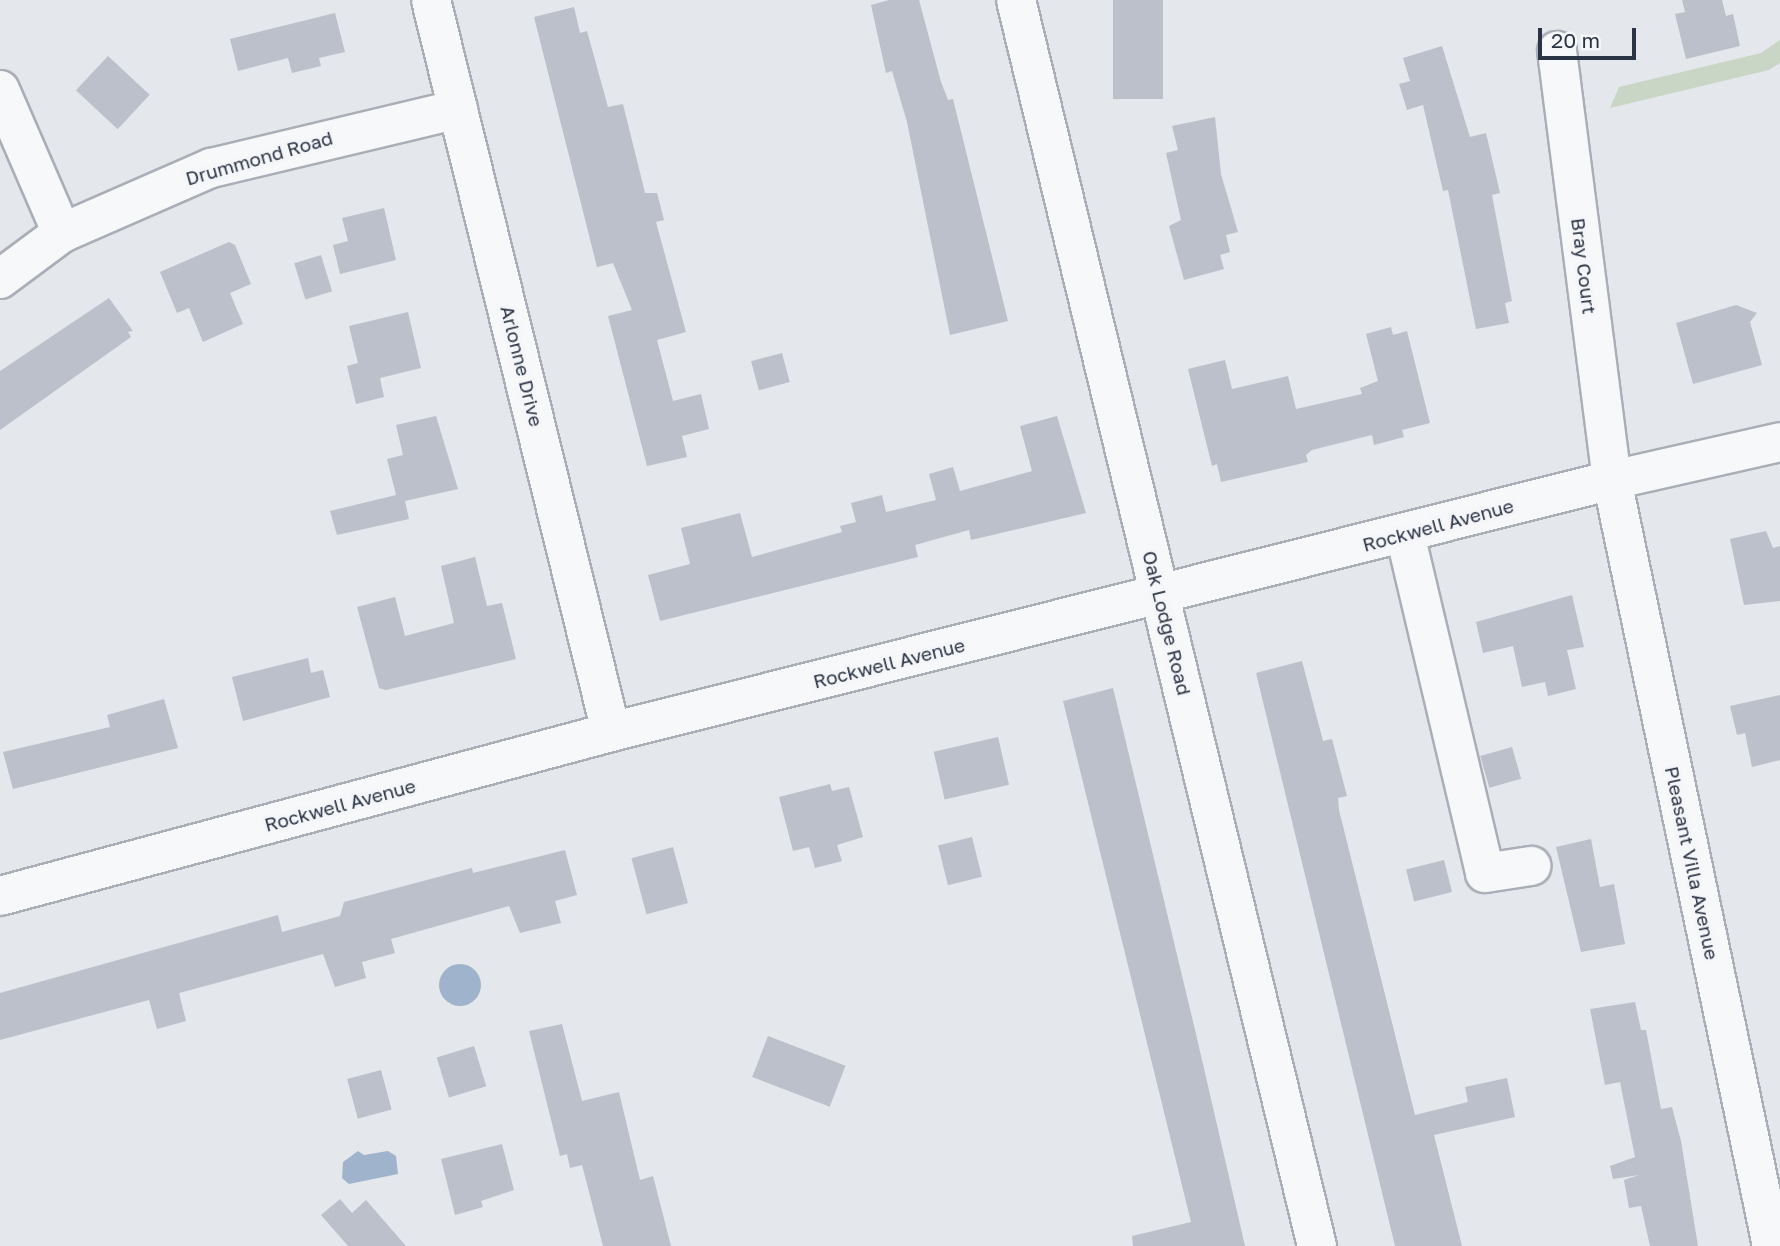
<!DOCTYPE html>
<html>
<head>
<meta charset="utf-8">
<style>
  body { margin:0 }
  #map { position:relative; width:1780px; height:1246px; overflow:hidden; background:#e4e7ec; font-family:"Golos Text",sans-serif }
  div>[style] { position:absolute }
  .green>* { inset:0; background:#c9d6c5 }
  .water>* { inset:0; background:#9fb4cc }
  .round { border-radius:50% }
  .building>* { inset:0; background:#bbc0ca; transform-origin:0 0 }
  .roads { filter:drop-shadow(2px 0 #a9aeb7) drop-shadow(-2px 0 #a9aeb7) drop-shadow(0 2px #a9aeb7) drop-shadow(0 -2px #a9aeb7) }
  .minor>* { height:38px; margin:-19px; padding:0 19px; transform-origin:19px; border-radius:19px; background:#f7f8fa }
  span { translate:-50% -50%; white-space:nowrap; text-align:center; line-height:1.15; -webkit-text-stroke:7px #f4f6f9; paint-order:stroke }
  .street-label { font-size:19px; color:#2b3445 }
  .scale { position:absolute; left:1538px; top:28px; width:98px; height:32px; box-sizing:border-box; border:4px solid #2b3445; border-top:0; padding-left:9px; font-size:21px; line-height:24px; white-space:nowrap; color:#2b3445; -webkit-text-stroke:5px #f4f6f9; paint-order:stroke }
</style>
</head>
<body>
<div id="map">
  <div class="green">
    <i style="clip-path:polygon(1780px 40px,1780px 63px,1769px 70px,1610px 108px,1619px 87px,1761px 53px)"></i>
  </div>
  <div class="water">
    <i class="round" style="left:439px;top:964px;width:42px;height:42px"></i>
    <i style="clip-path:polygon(358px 1151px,364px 1155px,388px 1151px,396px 1156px,398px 1174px,349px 1184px,342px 1178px,343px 1162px)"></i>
  </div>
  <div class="building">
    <i style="clip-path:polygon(889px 0,919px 0,941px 82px,948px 100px,953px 99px,1008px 321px,950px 335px,907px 122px,892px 71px,886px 73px,871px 5px)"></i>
    <i style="left:1113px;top:0;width:50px;height:99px"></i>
    <i style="clip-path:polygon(1682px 0,1722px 0,1726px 16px,1733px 14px,1740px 46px,1686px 59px,1675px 14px,1685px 12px)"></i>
    <i style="clip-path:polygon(574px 7px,580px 33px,587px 31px,608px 107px,623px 104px,645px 193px,657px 193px,664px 220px,656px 222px,686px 332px,657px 340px,673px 401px,701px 394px,709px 429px,682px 436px,687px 457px,647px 466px,608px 316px,632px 310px,613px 263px,597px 267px,534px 17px)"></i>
    <i style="clip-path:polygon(335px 13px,345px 52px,319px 58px,321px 66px,292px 73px,288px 58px,238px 71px,230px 39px)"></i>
    <i style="clip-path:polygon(1442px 46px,1470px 137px,1486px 133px,1500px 193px,1492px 195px,1512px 301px,1505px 303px,1509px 323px,1476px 329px,1448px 190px,1443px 191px,1423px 105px,1407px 110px,1399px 84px,1410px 81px,1403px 58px)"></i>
    <i style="left:108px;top:56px;width:57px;height:47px;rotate:43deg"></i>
    <i style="clip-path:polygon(1215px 117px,1221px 174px,1238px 232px,1226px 235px,1230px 252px,1220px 255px,1224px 269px,1184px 280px,1169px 226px,1181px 220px,1166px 153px,1178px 150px,1172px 126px)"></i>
    <i style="clip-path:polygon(384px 208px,396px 260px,340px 274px,333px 245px,348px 241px,342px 218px)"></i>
    <i style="clip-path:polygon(229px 242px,235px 245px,251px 284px,230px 293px,243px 324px,203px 342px,189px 308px,177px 313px,160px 272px)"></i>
    <i style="left:321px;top:255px;width:38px;height:28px;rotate:73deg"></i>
    <i style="clip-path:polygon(109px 298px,133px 331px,128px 332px,131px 337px,0 430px,0 371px)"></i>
    <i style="clip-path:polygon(1736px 305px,1757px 313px,1750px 322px,1762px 365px,1693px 384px,1676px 323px)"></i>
    <i style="clip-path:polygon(408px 312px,421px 368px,380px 378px,384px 397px,356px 404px,347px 366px,358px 363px,349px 326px)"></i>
    <i style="clip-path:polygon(1391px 327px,1393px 335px,1407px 331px,1430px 423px,1402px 430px,1404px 437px,1374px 445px,1372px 435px,1312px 450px,1306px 455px,1308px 462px,1221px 482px,1217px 464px,1212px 466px,1188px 369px,1225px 360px,1232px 389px,1288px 376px,1296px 409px,1362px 394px,1360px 388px,1378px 381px,1366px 334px)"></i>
    <i style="left:782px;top:353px;width:30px;height:32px;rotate:75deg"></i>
    <i style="clip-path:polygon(436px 416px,458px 489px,405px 501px,409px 519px,337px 535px,330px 511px,396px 495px,387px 459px,403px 455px,396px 425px)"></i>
    <i style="clip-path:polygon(1057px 416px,1086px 513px,971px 540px,969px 530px,915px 545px,918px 557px,660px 621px,648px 575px,690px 564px,681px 528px,740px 513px,752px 557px,842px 532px,840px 526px,856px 522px,851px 503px,882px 495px,886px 512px,936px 500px,929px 474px,953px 467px,960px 491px,1032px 471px,1020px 426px)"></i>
    <i style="clip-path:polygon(1766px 531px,1773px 548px,1780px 546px,1780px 601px,1744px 605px,1730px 539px)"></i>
    <i style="clip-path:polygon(475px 557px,487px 606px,502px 603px,516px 659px,386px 690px,379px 688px,357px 607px,395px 597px,405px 636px,454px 623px,441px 566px)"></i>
    <i style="clip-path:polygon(1572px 595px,1584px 647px,1567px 650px,1576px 689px,1548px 696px,1545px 682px,1522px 687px,1513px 646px,1483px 653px,1476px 622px)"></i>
    <i style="clip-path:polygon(308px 658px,311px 673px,323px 670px,330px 697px,243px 721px,232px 677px)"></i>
    <i style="clip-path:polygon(1302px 661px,1323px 741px,1332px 739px,1347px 796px,1338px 798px,1339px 810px,1415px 1115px,1468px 1102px,1465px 1087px,1507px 1078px,1515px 1117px,1434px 1135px,1462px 1246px,1395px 1246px,1256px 673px)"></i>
    <i style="clip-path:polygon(1113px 688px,1196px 1034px,1245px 1246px,1133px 1246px,1132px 1236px,1191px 1222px,1063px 701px)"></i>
    <i style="clip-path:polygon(1780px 695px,1780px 760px,1752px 767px,1745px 733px,1737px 735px,1730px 706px)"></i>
    <i style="clip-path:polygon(164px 699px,178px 748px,13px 789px,3px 752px,110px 727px,107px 715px)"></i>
    <i style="left:998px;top:737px;width:49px;height:66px;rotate:77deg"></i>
    <i style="left:1512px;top:747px;width:33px;height:33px;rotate:74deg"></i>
    <i style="clip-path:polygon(830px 784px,832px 791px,849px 787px,863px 837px,837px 845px,842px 861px,815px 868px,809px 847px,793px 851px,779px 797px)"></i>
    <i style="left:972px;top:837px;width:41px;height:35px;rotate:76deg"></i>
    <i style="clip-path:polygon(1591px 839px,1600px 887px,1614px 884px,1625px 944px,1581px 952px,1556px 847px)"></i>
    <i style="left:673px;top:847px;width:58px;height:43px;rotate:75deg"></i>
    <i style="clip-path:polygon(565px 850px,577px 895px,555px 901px,561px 923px,520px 933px,509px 906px,391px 939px,395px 953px,362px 962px,366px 978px,335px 987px,323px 954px,179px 993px,186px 1021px,157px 1029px,149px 1000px,0 1040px,0 993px,278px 915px,282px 932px,340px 916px,344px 902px,472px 868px,473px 873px)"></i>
    <i style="left:1444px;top:860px;width:33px;height:39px;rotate:76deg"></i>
    <i style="clip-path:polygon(1635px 1002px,1641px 1030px,1646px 1030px,1661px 1109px,1672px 1107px,1681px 1141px,1698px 1246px,1650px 1246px,1641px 1206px,1629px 1208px,1624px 1180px,1639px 1175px,1613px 1179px,1610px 1166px,1635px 1157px,1620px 1082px,1605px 1085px,1590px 1009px)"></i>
    <i style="clip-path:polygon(562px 1024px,582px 1101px,619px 1092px,640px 1180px,653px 1176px,671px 1246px,603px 1246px,582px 1165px,570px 1168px,567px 1154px,560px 1156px,529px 1031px)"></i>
    <i style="left:768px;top:1036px;width:83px;height:44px;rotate:21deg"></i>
    <i style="left:474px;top:1046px;width:42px;height:39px;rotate:73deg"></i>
    <i style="left:381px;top:1070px;width:41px;height:35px;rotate:75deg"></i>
    <i style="clip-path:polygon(502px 1144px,514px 1190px,481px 1201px,483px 1207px,455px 1215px,441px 1159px)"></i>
    <i style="clip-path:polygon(340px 1199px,352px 1213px,366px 1200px,406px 1246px,348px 1246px,321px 1215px)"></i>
  </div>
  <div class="roads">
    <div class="minor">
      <i style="left:431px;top:0;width:754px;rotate:76.18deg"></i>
      <i style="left:1016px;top:0;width:1282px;rotate:76.42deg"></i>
      <i style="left:1557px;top:51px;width:433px;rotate:82.7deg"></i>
      <i style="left:1612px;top:480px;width:783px;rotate:78.2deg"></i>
      <i style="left:0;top:90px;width:156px;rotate:66.6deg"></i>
      <i style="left:0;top:279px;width:77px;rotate:-36.6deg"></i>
      <i style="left:62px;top:233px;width:163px;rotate:-23.6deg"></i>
      <i style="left:211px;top:168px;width:254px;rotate:-13.4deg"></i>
      <i style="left:1405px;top:534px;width:348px;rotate:76.7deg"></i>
      <i style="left:1485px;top:873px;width:47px;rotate:-8.7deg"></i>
      <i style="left:0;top:896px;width:633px;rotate:-15.02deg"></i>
      <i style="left:611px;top:732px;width:1032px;rotate:-14.13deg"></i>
      <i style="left:1612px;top:480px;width:172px;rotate:-12.7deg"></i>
    </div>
  </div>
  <div class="street-label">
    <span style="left:259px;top:158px;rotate:-16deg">Drummond Road</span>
    <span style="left:1584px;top:266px;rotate:83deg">Bray Court</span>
    <span style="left:522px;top:366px;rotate:76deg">Arlonne Drive</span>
    <span style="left:1438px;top:525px;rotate:-15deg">Rockwell Avenue</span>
    <span style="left:1167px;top:623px;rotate:76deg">Oak Lodge Road</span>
    <span style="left:889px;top:663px;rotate:-14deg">Rockwell Avenue</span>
    <span style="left:340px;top:805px;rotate:-15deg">Rockwell Avenue</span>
    <span style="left:1692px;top:863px;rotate:78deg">Pleasant Villa Avenue</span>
  </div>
  <div class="scale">20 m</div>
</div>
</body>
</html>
